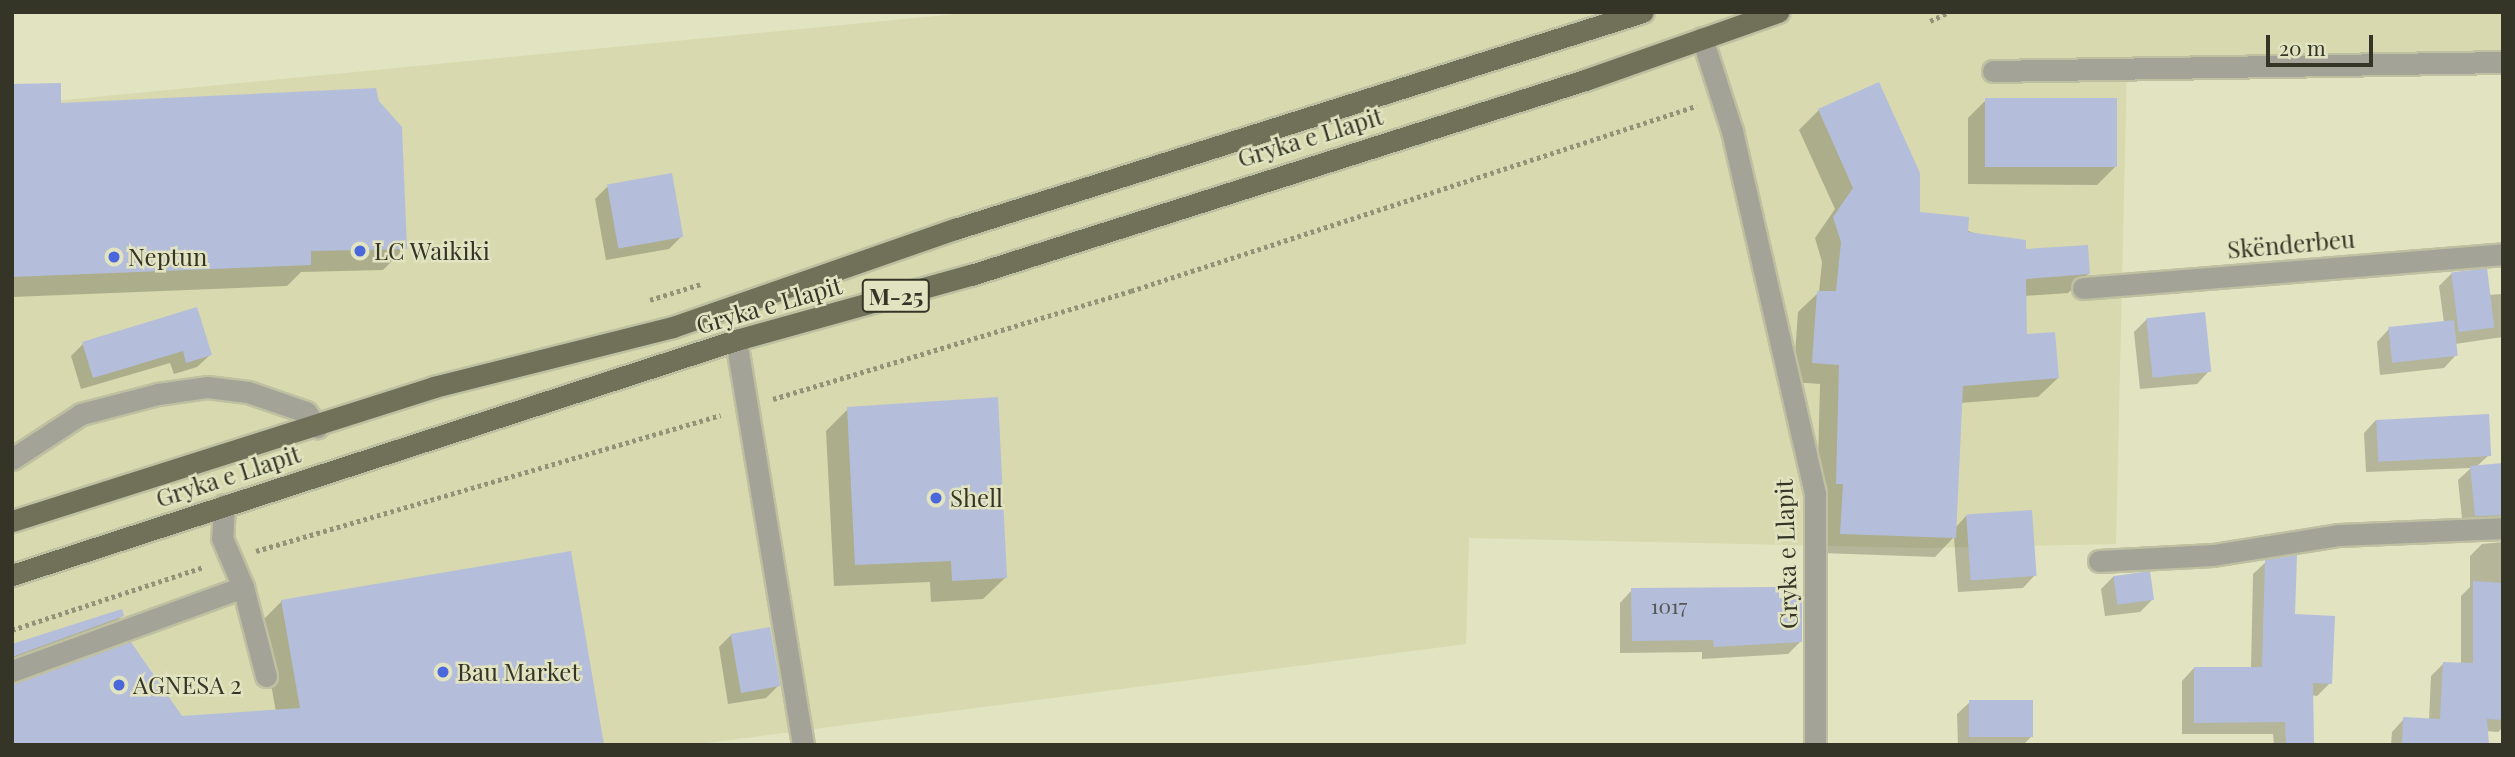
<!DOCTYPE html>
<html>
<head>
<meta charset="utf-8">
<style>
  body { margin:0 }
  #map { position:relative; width:2515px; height:757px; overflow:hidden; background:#e2e3c0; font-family:"Playfair Display",serif }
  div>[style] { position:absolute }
  .built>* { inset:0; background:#d8d9ae }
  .shadow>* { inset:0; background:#0003 }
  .building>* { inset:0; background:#b4beda; transform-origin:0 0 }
  .path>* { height:4.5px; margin-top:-2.25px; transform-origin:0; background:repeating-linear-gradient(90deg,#929379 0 3.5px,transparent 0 7px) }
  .roads { filter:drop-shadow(2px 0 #bfc0a1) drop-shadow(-2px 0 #bfc0a1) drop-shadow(0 2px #bfc0a1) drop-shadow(0 -2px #bfc0a1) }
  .lane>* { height:21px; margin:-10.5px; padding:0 10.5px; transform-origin:10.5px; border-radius:10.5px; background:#a3a497 }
  .street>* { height:21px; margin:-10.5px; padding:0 10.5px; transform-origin:10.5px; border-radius:10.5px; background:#a3a497 }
  .primary>* { height:21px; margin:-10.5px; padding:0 10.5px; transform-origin:10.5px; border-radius:10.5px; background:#71715a }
  .dots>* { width:19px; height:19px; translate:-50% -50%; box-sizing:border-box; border:4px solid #e2e3c0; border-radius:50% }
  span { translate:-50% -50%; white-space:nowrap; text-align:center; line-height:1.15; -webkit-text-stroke:5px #e2e3c0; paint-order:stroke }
  .number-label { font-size:21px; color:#545754 }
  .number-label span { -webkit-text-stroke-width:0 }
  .shield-label span { padding:2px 5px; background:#e2e3c0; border:2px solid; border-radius:5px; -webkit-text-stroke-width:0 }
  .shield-label { font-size:23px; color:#343527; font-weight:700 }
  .street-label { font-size:24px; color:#343527 }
  .poi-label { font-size:24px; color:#343527 }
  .left { translate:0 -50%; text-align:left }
  .frame { position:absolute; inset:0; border:14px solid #343527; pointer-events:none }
  .scale { position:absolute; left:2266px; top:35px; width:107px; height:32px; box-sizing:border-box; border:4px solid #343527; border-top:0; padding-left:9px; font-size:21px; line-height:24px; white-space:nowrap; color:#343527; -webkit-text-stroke:5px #e2e3c0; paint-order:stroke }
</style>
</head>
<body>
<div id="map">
  <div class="built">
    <i style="clip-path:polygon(978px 12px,2503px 12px,2503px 58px,2127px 63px,2116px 544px,1926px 548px,1469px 538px,1466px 644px,691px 745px,12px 745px,12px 105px)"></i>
  </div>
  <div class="shadow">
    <i style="clip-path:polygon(12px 86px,60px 104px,405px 248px,383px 270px,301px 272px,287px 286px,12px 297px)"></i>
    <i style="clip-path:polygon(1986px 100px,2115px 167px,2097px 185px,1968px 184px,1968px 118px)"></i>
    <i style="clip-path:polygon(1819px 110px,1918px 213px,2088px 274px,2068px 293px,2025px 296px,2025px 336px,2058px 378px,2038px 397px,1960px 403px,1955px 528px,1966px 516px,2035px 575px,2023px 588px,1958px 592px,1954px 537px,1935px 557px,1822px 553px,1817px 503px,1820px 384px,1793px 382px,1798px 312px,1819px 292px,1822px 262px,1815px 238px,1835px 209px,1799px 130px)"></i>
    <i style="clip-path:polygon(607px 187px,681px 237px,669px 249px,606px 260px,595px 199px)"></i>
    <i style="clip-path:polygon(2452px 273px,2488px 295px,2503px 294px,2503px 337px,2455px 344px,2456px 355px,2444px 368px,2380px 375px,2377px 342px,2389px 329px,2444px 323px,2439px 286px)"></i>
    <i style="clip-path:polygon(196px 309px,210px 355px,197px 367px,174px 374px,170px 363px,81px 389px,71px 356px,83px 344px)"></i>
    <i style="clip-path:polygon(2147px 319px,2209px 371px,2197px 384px,2140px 389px,2134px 332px)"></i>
    <i style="clip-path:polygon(848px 409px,1005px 578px,983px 599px,931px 602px,930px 582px,834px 586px,826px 431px)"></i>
    <i style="clip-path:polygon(2376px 420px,2489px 455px,2476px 467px,2503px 465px,2503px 539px,2496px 528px,2463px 528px,2458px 480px,2471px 468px,2366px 472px,2364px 433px)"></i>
    <i style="clip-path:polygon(2503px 542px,2503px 727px,2498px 732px,2485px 731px,2485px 745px,2391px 745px,2392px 732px,2404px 719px,2429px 720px,2431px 676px,2443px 664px,2461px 665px,2461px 596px,2470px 587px,2470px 556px,2482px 544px)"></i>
    <i style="clip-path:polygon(2266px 562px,2330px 683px,2317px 696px,2311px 695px,2313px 745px,2274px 745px,2273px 734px,2182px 734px,2182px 681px,2194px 668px,2251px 669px,2253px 574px)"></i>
    <i style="clip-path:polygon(2114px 576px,2153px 599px,2140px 612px,2105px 616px,2101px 589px)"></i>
    <i style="clip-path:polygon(1632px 590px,1777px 599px,1800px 642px,1788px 654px,1702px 659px,1702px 652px,1620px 653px,1620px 603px)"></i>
    <i style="clip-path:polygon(282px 601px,602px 745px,12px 745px,12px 683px,181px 718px,276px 712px,260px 623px)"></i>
    <i style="clip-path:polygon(122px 616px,100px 637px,12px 670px,12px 645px)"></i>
    <i style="clip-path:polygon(731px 635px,778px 686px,766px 698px,728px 704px,719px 647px)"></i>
    <i style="clip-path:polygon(1970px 702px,2032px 736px,2023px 745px,1958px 745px,1957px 714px)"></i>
  </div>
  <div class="building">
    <i style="clip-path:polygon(1879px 82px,1920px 173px,1920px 212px,1969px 217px,1968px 232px,2026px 240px,2026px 249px,2088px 245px,2090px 274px,2026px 279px,2027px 334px,2055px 332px,2059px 378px,1963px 386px,1956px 538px,1840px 534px,1843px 484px,1836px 484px,1839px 365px,1812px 363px,1817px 291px,1836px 291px,1841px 242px,1833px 217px,1853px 188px,1818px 109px)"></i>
    <i style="clip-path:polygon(61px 83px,61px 103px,376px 88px,379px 101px,402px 127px,407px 249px,311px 251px,311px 265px,12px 277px,12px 84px)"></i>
    <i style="left:1985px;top:98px;width:132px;height:69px"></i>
    <i style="left:672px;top:173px;width:65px;height:66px;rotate:80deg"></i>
    <i style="left:2487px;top:268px;width:60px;height:36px;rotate:83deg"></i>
    <i style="clip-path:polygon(197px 307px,212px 355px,186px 363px,183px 351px,93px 378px,82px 342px)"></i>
    <i style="left:2205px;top:312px;width:60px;height:59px;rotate:84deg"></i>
    <i style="left:2454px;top:320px;width:36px;height:66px;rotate:84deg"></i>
    <i style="clip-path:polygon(998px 397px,1007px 578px,952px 581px,951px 561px,855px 565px,847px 407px)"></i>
    <i style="left:2489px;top:414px;width:42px;height:113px;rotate:87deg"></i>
    <i style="clip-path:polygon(2503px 463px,2503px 515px,2475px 516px,2470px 466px)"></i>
    <i style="left:2032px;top:510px;width:66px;height:66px;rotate:86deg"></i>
    <i style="clip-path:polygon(571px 551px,604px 745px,12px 745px,12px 684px,131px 642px,182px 716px,300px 708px,281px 600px)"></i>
    <i style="clip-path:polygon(2297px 555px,2295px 614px,2335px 616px,2332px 684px,2313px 683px,2314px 745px,2286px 745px,2285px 722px,2194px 723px,2194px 667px,2262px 667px,2265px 560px)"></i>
    <i style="left:2150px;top:571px;width:29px;height:37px;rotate:82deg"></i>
    <i style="clip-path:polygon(2473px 581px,2503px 583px,2503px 720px,2487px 719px,2489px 745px,2402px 745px,2403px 717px,2440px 719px,2443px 662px,2473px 663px)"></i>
    <i style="clip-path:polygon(1779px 587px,1779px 598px,1802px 599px,1802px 642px,1714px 647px,1713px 640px,1632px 641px,1631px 588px)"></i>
    <i style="clip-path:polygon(122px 609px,124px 616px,12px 657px,12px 644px)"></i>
    <i style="left:770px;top:627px;width:60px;height:40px;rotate:80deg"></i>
    <i style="left:1969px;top:700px;width:64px;height:37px"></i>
  </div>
  <div class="path">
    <i style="left:1930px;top:21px;width:21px;rotate:-25deg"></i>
    <i style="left:650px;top:300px;width:53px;rotate:-17.4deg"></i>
    <i style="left:773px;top:399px;width:374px;rotate:-16.8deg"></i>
    <i style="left:1131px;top:291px;width:595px;rotate:-18.13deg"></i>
    <i style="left:256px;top:551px;width:484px;rotate:-16.3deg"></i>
    <i style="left:12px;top:630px;width:202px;rotate:-18.2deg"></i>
  </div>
  <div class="roads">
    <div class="lane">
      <i style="left:736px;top:340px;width:411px;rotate:80.6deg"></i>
      <i style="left:12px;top:459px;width:82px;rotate:-33.1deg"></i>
      <i style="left:81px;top:414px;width:80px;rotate:-14.6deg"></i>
      <i style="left:158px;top:394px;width:49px;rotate:-8.1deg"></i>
      <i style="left:207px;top:387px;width:41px;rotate:7deg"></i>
      <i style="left:248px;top:392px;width:61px;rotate:19deg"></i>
      <i style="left:306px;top:412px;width:19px;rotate:54deg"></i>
      <i style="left:224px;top:505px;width:33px;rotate:93deg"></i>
      <i style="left:222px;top:538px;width:53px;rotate:66.8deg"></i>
      <i style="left:243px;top:587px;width:92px;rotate:75.5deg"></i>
      <i style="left:12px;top:671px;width:246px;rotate:-20deg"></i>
    </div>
    <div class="street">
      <i style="left:1702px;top:38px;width:98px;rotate:72.1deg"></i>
      <i style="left:1732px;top:131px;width:371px;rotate:77.1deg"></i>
      <i style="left:1815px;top:493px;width:252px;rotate:90deg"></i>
      <i style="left:1993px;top:71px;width:510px;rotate:-1.01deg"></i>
      <i style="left:2083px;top:288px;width:421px;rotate:-4.6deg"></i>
      <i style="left:2099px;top:561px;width:114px;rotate:-3deg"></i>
      <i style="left:2213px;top:555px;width:128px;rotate:-9deg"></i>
      <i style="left:2339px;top:535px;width:164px;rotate:-2.4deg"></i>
    </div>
    <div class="primary">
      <i style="left:12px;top:521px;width:443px;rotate:-17.6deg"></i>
      <i style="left:434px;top:387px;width:246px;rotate:-14.1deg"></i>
      <i style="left:673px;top:327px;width:299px;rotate:-19.2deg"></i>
      <i style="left:955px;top:229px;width:721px;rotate:-17.51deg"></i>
      <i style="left:12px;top:575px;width:761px;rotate:-17.98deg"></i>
      <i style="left:736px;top:340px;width:244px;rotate:-15.5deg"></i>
      <i style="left:971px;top:275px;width:644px;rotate:-17.62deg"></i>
      <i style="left:1585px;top:80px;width:205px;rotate:-19.4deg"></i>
    </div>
  </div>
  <div class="dots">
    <i style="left:360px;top:251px;background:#4a67db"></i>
    <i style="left:114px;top:257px;background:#4a67db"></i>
    <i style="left:936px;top:498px;background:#4a67db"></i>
    <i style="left:443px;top:672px;background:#4a67db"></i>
    <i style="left:119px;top:685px;background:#4a67db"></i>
  </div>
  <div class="number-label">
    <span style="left:1669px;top:605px">1017</span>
  </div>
  <div class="shield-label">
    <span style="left:896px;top:296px">M-25</span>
  </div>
  <div class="street-label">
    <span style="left:1310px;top:137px;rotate:-17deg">Gryka e Llapit</span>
    <span style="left:2291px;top:244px;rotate:-5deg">Skënderbeu</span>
    <span style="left:769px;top:305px;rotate:-16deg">Gryka e Llapit</span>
    <span style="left:228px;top:476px;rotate:-18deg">Gryka e Llapit</span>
    <span style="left:1786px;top:554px;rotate:-92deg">Gryka e Llapit</span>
  </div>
  <div class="poi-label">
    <span class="left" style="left:374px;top:251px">LC Waikiki</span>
    <span class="left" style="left:128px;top:257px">Neptun</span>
    <span class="left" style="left:950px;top:498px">Shell</span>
    <span class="left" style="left:457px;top:672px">Bau Market</span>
    <span class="left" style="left:133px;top:685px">AGNESA 2</span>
  </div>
  <div class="frame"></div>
  <div class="scale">20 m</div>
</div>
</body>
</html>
